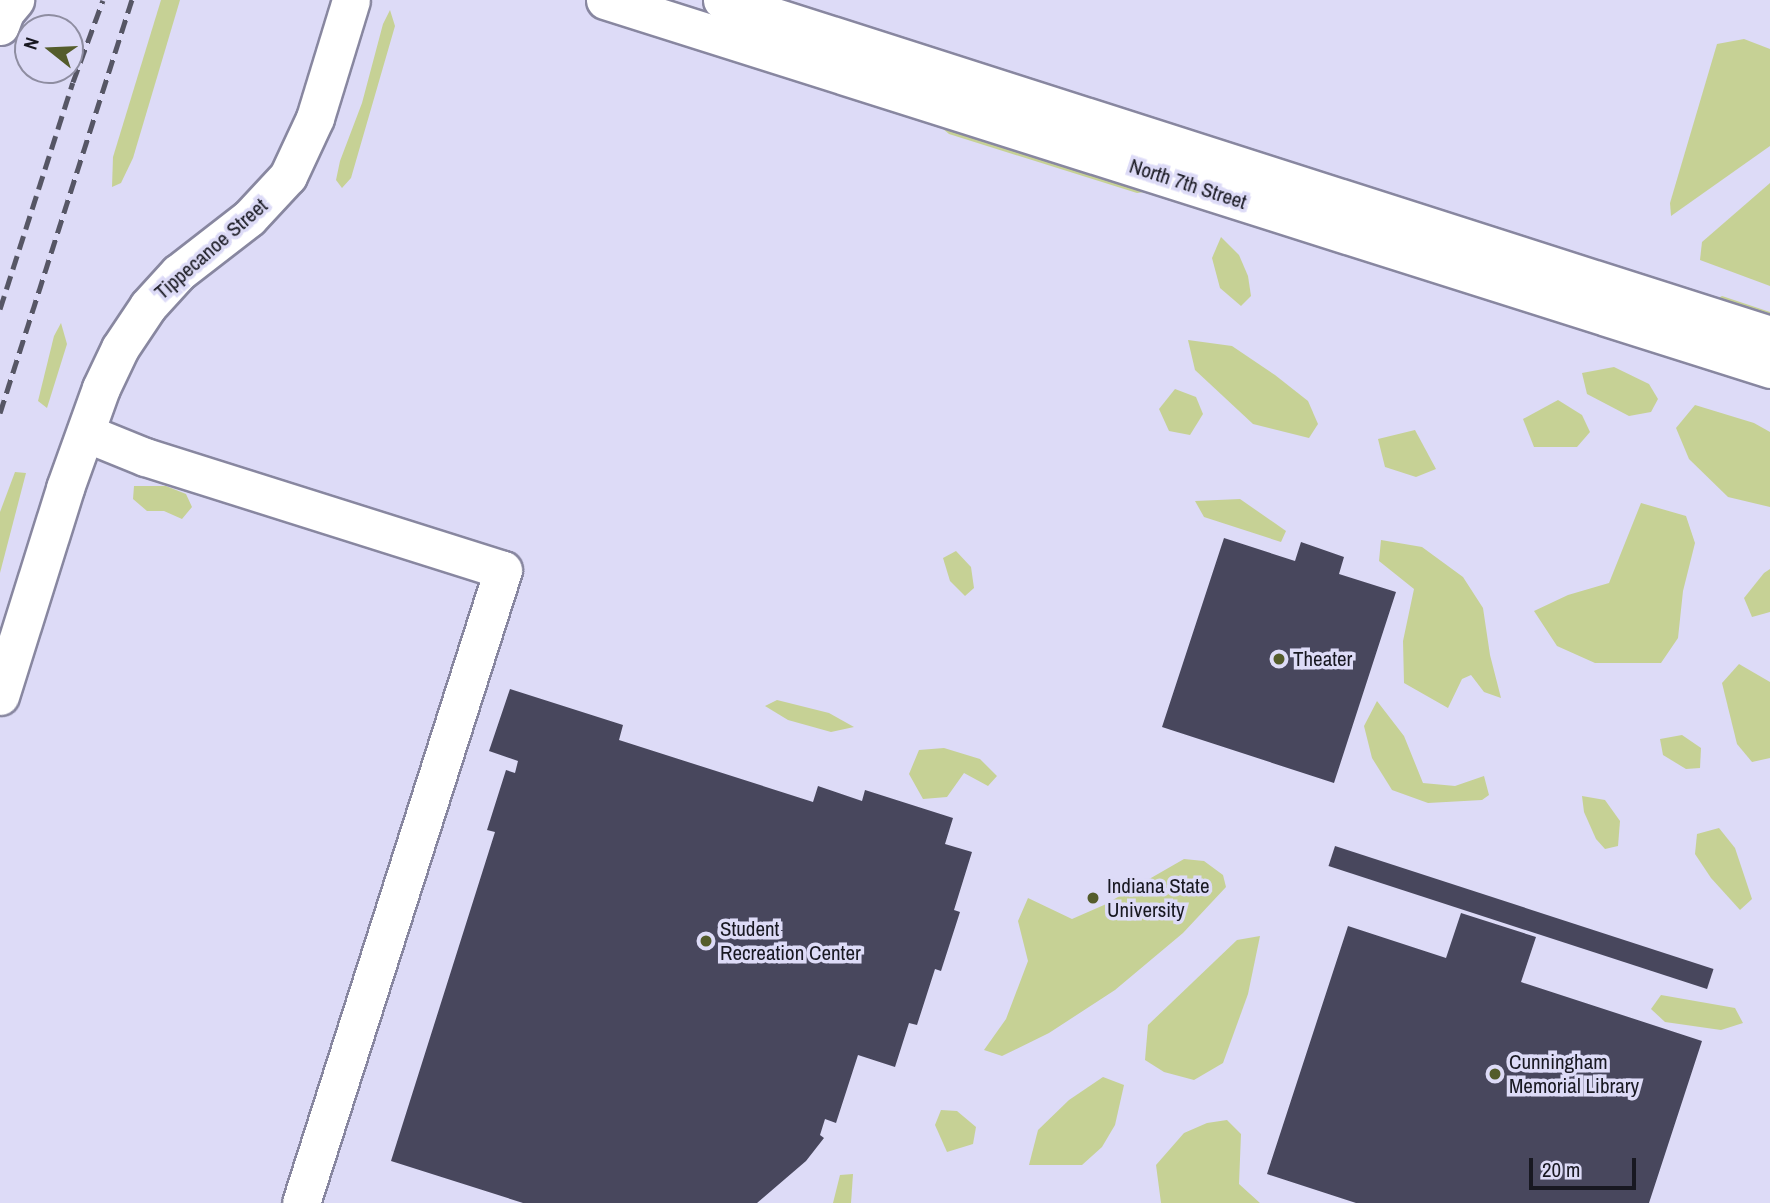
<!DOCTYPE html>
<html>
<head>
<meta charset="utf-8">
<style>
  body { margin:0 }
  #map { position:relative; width:1770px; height:1203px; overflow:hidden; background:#dddbf7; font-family:"Archivo Narrow",sans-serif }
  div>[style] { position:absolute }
  .green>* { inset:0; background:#c6d195 }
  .building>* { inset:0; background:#48475d; transform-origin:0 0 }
  .roads { filter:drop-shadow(2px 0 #8887a0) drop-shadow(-2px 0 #8887a0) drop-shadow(0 2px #8887a0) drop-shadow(0 -2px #8887a0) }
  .minor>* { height:37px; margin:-18.5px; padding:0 18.5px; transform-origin:18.5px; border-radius:18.5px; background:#fff }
  .rail>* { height:5px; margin-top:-2.5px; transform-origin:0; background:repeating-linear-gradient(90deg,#565665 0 14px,transparent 0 21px) }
  .dots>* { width:19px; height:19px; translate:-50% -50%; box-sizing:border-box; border:4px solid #dddbf7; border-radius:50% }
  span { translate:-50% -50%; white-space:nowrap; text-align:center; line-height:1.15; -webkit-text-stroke:7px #dddbf7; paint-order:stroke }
  .street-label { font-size:21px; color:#181821 }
  .poi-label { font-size:21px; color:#181821 }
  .left { translate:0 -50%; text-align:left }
  .north { position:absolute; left:14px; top:14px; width:70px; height:70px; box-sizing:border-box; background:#dddbf7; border:2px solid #8e8da1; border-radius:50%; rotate:288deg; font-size:19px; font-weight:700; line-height:28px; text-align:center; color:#181821 }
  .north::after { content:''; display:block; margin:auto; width:24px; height:32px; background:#545c2b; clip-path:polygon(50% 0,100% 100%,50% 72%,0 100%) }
  .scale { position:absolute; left:1529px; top:1158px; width:107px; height:32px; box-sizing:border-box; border:4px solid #181821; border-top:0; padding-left:9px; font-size:21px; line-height:24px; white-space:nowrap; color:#181821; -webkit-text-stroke:5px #dddbf7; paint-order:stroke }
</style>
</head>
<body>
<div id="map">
  <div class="green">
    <i style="clip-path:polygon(161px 0,180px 0,133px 158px,121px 183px,112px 187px,113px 157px)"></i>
    <i style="clip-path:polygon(390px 10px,395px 26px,351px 178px,342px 188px,336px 180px,340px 161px,362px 103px,383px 24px)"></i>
    <i style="clip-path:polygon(1744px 39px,1770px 49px,1770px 146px,1671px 216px,1670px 203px,1717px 44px)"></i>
    <i style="clip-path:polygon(945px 125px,1153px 191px,1137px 193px,949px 134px,942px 128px)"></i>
    <i style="clip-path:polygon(1770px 183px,1770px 286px,1700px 260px,1702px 242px)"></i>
    <i style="clip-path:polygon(1221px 237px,1239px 255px,1248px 276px,1251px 296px,1241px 306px,1220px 288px,1212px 258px)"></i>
    <i style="clip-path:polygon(1722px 296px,1770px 312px,1770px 319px,1717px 299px)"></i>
    <i style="clip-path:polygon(61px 323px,67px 344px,47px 408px,38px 401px,54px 336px)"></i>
    <i style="clip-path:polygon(1188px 340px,1232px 346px,1275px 375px,1308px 401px,1318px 424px,1309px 438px,1253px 424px,1195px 370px)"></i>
    <i style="clip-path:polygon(1614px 367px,1649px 384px,1658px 399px,1651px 412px,1629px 416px,1587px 394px,1582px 373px)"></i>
    <i style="clip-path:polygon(1175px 389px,1196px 397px,1203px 414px,1190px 435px,1169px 431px,1159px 409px)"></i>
    <i style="clip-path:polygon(1558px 400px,1582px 415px,1590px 432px,1577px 447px,1534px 447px,1523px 419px)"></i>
    <i style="clip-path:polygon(1695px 405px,1754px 423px,1770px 432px,1770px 507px,1728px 497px,1689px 459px,1676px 428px)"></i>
    <i style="clip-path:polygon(1415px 430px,1436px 469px,1416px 477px,1385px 467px,1378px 439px)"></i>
    <i style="clip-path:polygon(15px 472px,26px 473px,0 573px,0 512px)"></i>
    <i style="clip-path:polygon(134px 486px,166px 486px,186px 494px,192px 507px,182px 519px,164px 511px,147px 511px,133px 499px)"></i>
    <i style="clip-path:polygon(1240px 499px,1286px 531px,1281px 542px,1204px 517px,1195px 501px)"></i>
    <i style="clip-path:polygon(1641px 503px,1686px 516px,1695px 543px,1683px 591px,1678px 638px,1661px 663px,1595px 663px,1557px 646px,1534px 611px,1568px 595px,1609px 583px)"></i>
    <i style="clip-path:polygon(1381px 540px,1422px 547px,1463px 577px,1483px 608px,1490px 655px,1501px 698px,1484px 692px,1471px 675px,1462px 679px,1448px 708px,1404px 683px,1403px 641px,1414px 589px,1379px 561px)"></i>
    <i style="clip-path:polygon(956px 551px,971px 567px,974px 588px,965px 596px,950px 581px,943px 558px)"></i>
    <i style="clip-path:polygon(1770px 569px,1770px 612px,1752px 617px,1744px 598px,1764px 573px)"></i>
    <i style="clip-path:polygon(1739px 664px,1770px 682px,1770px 758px,1752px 762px,1737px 744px,1722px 683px)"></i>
    <i style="clip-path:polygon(777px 700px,829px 713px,854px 727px,831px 732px,788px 720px,765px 706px)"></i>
    <i style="clip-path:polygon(1377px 701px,1404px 736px,1423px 783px,1455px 786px,1484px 776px,1489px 795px,1482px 800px,1428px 803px,1392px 790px,1372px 758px,1364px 726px)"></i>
    <i style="clip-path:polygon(1682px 735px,1701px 748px,1700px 768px,1686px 769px,1663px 755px,1660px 739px)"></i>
    <i style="clip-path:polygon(944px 748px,980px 759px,997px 776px,988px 786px,964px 773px,947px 797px,923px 799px,909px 774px,919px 750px)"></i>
    <i style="clip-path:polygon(1582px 796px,1605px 800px,1620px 821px,1618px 846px,1605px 849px,1596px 839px,1584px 812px)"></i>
    <i style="clip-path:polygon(1719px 828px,1735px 848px,1752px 899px,1740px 910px,1711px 878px,1695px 854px,1697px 834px)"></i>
    <i style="clip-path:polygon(1184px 859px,1204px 861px,1223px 875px,1226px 887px,1183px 933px,1115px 990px,1049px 1033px,1002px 1056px,984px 1050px,1006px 1019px,1028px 961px,1018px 921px,1028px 898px,1072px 919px,1104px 905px)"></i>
    <i style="clip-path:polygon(1260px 936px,1248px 994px,1223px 1063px,1194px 1080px,1164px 1072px,1145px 1060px,1148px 1025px,1237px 940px)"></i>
    <i style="clip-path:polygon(1661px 995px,1735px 1008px,1743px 1023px,1721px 1030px,1665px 1022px,1651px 1009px)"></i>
    <i style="clip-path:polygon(1103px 1077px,1124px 1085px,1115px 1125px,1102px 1147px,1082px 1165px,1029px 1165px,1038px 1130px,1069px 1100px)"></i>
    <i style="clip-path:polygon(941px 1110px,957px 1111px,976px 1127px,973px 1144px,947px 1152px,935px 1125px)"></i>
    <i style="clip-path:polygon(1227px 1120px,1241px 1134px,1239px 1184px,1260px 1203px,1161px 1203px,1156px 1165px,1184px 1133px,1207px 1123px)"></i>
    <i style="clip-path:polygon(853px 1174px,851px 1203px,833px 1203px,840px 1175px)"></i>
  </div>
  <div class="building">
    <i style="clip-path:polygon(1224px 538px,1295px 561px,1301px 542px,1344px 557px,1339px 574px,1396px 592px,1334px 783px,1162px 727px)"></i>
    <i style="clip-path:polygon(510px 689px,623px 725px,619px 740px,813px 802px,818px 786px,862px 801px,865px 790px,953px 818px,945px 844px,972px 852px,954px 910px,960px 912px,941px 971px,935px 969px,917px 1025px,909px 1023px,895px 1067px,858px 1055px,836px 1123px,825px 1119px,820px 1135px,824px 1138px,806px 1161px,757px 1203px,523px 1203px,391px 1161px,495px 832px,487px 830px,506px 770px,515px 773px,518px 761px,489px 751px)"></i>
    <i style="left:1335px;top:846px;width:398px;height:21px;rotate:18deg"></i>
    <i style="clip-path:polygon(1461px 913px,1536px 937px,1521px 982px,1702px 1041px,1649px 1203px,1356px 1203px,1267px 1174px,1348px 926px,1446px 958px)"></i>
  </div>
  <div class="roads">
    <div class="minor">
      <i style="left:605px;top:0;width:1222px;rotate:17.57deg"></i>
      <i style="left:722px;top:0;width:1100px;rotate:17.73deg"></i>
      <i style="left:0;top:26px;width:15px;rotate:-70deg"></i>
      <i style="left:5px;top:12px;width:16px;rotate:-50deg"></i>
      <i style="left:86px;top:433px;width:64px;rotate:22.1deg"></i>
      <i style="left:145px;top:457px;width:375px;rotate:17.5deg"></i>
      <i style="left:503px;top:570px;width:664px;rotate:107.7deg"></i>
      <i style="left:0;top:696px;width:218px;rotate:-72.6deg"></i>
      <i style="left:65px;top:488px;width:106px;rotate:-70.2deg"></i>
      <i style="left:101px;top:388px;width:44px;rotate:-64.6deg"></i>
      <i style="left:120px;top:348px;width:50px;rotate:-56.3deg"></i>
      <i style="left:148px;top:306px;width:45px;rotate:-47.7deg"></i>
      <i style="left:178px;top:273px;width:90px;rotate:-37.8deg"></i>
      <i style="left:249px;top:218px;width:57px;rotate:-47.1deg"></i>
      <i style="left:288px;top:176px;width:64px;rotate:-65deg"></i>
      <i style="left:315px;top:118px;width:123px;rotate:-73deg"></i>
    </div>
  </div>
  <div class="rail">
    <i style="left:0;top:309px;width:238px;rotate:-72.2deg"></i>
    <i style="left:73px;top:82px;width:87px;rotate:-69.9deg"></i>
    <i style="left:0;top:413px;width:434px;rotate:-72.3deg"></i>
  </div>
  <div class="dots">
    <i style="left:1279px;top:659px;background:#545c2b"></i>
    <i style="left:1093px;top:898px;background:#545c2b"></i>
    <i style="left:706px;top:941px;background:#545c2b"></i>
    <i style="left:1495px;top:1074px;background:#545c2b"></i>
  </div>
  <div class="street-label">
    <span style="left:1188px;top:184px;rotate:18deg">North 7th Street</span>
    <span style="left:211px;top:249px;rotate:-41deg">Tippecanoe Street</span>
  </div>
  <div class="poi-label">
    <span class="left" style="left:1293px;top:659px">Theater</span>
    <span class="left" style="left:1107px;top:898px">Indiana State<br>University</span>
    <span class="left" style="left:720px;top:941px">Student<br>Recreation Center</span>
    <span class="left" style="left:1509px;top:1074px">Cunningham<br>Memorial Library</span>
  </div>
  <div class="north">N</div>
  <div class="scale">20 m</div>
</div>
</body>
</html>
